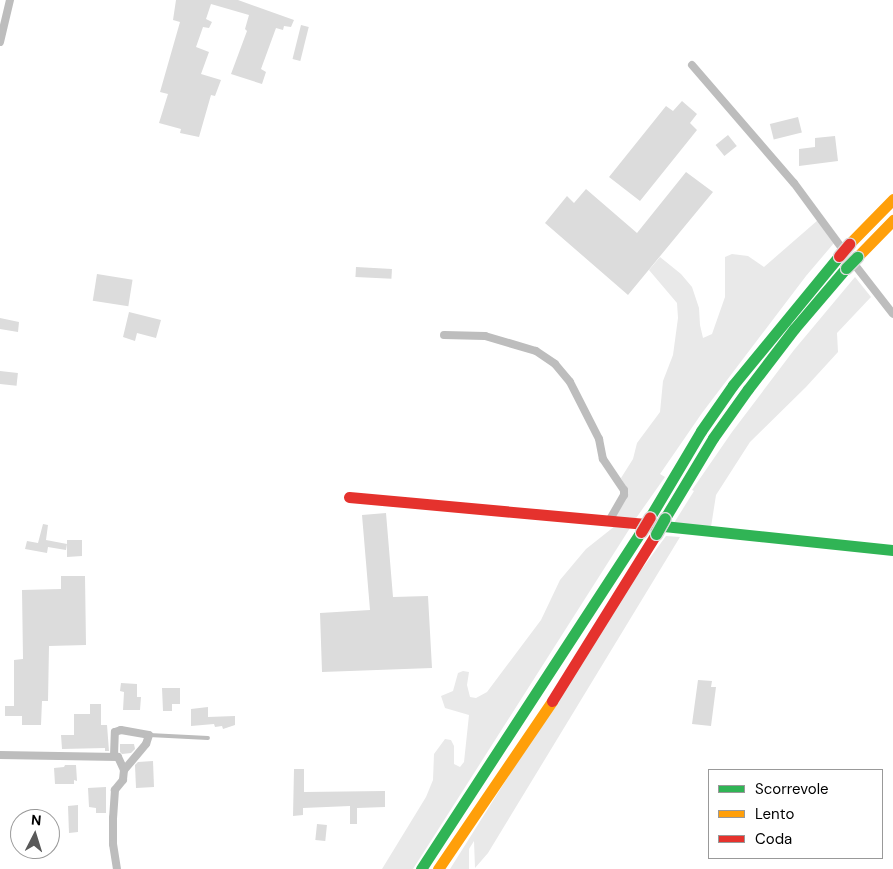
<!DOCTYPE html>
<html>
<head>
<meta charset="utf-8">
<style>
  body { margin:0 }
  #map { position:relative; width:893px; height:869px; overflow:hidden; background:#fff; font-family:"DM Sans",sans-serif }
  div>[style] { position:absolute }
  .green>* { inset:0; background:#e9e9e9 }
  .building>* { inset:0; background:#dcdcdc; transform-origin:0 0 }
  .lane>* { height:4px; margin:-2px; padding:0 2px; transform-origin:2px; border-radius:2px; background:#bdbdbd }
  .street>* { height:8px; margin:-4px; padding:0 4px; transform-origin:4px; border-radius:4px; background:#bdbdbd }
  .fast>* { height:11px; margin:-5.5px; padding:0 5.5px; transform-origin:5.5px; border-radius:5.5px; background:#30b455 }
  .slow>* { height:11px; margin:-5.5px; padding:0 5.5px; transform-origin:5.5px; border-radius:5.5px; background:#ff9f0a }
  .jam>* { height:11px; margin:-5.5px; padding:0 5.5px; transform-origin:5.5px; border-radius:5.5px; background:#e5322d }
  .bridges { filter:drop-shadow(1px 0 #dbdbdb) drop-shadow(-1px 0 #dbdbdb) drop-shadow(0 1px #dbdbdb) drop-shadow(0 -1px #dbdbdb) }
  .fast-bridge>* { height:11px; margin:-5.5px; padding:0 5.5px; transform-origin:5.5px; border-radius:5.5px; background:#30b455 }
  .jam-bridge>* { height:11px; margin:-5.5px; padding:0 5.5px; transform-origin:5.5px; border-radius:5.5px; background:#e5322d }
  span { translate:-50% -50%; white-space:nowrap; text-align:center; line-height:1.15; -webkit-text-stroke:5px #fff; paint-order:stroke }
  .legend { position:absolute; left:708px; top:769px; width:175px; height:90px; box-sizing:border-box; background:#fff; border:1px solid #999; margin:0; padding:6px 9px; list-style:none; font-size:15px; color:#000 }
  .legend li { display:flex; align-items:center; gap:10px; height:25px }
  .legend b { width:25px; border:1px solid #999 }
  .north { position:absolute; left:10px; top:809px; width:50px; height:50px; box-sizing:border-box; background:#fff; border:1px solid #999; border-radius:50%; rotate:5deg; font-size:14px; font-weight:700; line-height:20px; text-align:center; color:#000 }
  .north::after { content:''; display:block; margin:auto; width:18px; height:22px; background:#595959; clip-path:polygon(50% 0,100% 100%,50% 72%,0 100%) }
</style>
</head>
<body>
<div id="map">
  <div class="green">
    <i style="clip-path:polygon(818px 220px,834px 243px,806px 276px,702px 413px,660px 474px,665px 477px,634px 521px,614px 518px,628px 491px,621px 478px,633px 459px,637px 443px,660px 412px,663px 381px,673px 355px,678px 318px,677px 303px,649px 270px,660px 257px,681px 274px,692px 287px,699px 308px,700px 325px,703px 338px,712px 334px,725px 297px,725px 257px,732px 254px,748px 256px,764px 267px)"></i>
    <i style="clip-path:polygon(855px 277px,871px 297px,837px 333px,838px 352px,806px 387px,750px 442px,716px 495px,711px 527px,674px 523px,694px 491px,692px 490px,732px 432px,794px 350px)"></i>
    <i style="clip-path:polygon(615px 526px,630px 528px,413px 869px,382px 869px,426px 797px,433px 780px,434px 754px,445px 739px,451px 740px,454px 746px,454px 764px,460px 767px,464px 762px,469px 715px,445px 708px,441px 696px,453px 691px,458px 673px,463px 671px,469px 672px,467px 685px,470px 697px,476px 698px,487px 692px,541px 620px,560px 580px,586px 549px)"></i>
    <i style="clip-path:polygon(666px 536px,680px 537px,488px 853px,475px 868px,474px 841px,469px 849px,469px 869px,450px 869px,620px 599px)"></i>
  </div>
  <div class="building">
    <i style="clip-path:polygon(176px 0,238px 0,294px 20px,291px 27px,284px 26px,283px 30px,276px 28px,261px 69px,266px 72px,262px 84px,231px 74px,247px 31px,245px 29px,249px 15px,211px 4px,206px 19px,212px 22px,209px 28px,203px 27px,196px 47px,209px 52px,201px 74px,221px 80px,215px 96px,211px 95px,199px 137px,180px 133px,181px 129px,159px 123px,168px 94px,160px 92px,180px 22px,173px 20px)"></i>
    <i style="left:301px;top:25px;width:8px;height:35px;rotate:14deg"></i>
    <i style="clip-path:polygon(682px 101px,697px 114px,690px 123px,697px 130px,640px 201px,609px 177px,666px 106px,673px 111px)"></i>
    <i style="left:798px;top:117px;width:16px;height:29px;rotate:76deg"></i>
    <i style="left:728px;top:135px;width:14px;height:16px;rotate:51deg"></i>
    <i style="clip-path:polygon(835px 136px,838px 161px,799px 166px,799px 149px,815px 147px,815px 138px)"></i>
    <i style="clip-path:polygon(686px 172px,713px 192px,628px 295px,545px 223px,567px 196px,574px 203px,586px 189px,637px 233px)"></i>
    <i style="left:356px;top:267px;width:36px;height:10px;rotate:3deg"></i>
    <i style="left:97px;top:274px;width:36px;height:27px;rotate:9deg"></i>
    <i style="clip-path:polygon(129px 312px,161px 320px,156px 338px,137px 333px,135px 341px,123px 337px)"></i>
    <i style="clip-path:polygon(0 318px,19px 322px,18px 332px,0 329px)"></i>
    <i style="left:0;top:371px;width:18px;height:13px;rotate:6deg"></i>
    <i style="clip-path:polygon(386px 513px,393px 597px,428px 596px,432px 668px,322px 672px,320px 613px,370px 610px,362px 515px)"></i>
    <i style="clip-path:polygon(43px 524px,48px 525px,46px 540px,67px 544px,67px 540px,82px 540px,82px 556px,67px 557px,67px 544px,66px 550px,48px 547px,47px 553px,25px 549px,27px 541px,38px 543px)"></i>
    <i style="clip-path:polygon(61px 576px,85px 576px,86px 645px,49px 646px,48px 701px,42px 701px,41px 725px,22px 725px,22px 716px,5px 716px,5px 706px,14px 706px,14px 660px,23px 659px,22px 590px,61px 589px)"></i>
    <i style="clip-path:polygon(698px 680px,712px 681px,711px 687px,716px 687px,711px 726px,692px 724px)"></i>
    <i style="clip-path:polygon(121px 683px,137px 684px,137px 697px,141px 697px,140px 710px,123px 710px,124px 692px,120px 691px)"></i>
    <i style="clip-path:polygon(162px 688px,180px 688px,180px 704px,172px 704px,172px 711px,163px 711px)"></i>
    <i style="clip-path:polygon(90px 704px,101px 704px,101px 725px,107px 725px,109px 751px,105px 751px,105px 748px,62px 749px,61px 735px,74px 735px,74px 714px,90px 714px)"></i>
    <i style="clip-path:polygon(208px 707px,208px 717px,235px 716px,235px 725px,223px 729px,222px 726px,215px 727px,214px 724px,191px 726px,191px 709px)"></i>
    <i style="clip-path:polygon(120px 744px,134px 744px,135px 749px,131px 753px,122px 754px,120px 752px)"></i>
    <i style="clip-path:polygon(153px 761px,154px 787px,136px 788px,135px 765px,138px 762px)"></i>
    <i style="clip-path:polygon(65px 765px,76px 765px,77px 781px,74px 780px,74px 784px,55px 784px,54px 768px,64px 767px)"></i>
    <i style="clip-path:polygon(294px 769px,304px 769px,304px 792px,385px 791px,385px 807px,357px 808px,357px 824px,350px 824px,350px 806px,303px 808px,303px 815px,293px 816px)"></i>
    <i style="clip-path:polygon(106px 787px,106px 813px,96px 813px,96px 808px,89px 807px,88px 788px)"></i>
    <i style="clip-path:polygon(78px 805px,78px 832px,69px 833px,68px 806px)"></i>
    <i style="left:317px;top:824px;width:10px;height:16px;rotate:6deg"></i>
  </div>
  <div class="lane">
    <i style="left:149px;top:735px;width:59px;rotate:2.9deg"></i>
  </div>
  <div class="street">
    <i style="left:0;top:42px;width:43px;rotate:-76.6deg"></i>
    <i style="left:692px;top:65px;width:156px;rotate:49.2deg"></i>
    <i style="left:794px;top:183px;width:84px;rotate:53.7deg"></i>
    <i style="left:851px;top:260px;width:68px;rotate:52.1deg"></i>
    <i style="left:444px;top:335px;width:41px;rotate:1.4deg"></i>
    <i style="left:485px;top:336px;width:53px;rotate:16.4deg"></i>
    <i style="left:536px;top:351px;width:23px;rotate:34deg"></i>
    <i style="left:555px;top:364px;width:23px;rotate:50deg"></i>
    <i style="left:570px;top:382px;width:64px;rotate:63deg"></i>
    <i style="left:599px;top:439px;width:20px;rotate:79deg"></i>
    <i style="left:603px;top:459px;width:37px;rotate:56deg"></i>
    <i style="left:624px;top:490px;width:5px;rotate:90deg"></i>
    <i style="left:624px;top:495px;width:30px;rotate:120deg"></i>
    <i style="left:0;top:755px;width:118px;rotate:1deg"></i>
    <i style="left:118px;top:757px;width:14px;rotate:65deg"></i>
    <i style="left:124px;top:770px;width:10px;rotate:96deg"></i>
    <i style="left:123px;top:780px;width:13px;rotate:129deg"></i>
    <i style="left:115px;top:790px;width:28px;rotate:94deg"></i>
    <i style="left:113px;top:818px;width:26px;rotate:90deg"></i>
    <i style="left:113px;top:844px;width:25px;rotate:81deg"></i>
    <i style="left:114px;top:756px;width:24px;rotate:-88deg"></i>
    <i style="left:115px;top:732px;width:6px;rotate:-18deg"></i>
    <i style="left:121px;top:730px;width:28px;rotate:10deg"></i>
    <i style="left:149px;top:735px;width:9px;rotate:108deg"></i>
    <i style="left:146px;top:744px;width:34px;rotate:130deg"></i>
  </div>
  <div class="fast">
    <i style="left:650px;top:517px;width:100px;rotate:-59.3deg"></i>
    <i style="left:701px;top:431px;width:56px;rotate:-55.2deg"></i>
    <i style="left:733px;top:385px;width:167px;rotate:-50.6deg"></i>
    <i style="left:665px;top:518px;width:93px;rotate:-59deg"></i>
    <i style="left:713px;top:438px;width:60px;rotate:-54.5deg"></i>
    <i style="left:748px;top:389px;width:76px;rotate:-52.5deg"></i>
    <i style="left:794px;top:329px;width:80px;rotate:-49.6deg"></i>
    <i style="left:654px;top:525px;width:240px;rotate:6deg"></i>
    <i style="left:421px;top:869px;width:402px;rotate:-56.9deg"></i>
  </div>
  <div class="slow">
    <i style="left:849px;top:244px;width:63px;rotate:-45.6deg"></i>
    <i style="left:857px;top:257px;width:52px;rotate:-45.8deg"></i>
    <i style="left:438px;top:869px;width:203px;rotate:-55.8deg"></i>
  </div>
  <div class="jam">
    <i style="left:349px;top:497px;width:306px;rotate:5.2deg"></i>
    <i style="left:552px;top:701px;width:197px;rotate:-58.1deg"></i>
  </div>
  <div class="bridges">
    <div class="fast-bridge">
      <i style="left:846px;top:268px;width:16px;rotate:-45deg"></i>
      <i style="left:656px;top:534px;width:18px;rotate:-61deg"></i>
    </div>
    <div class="jam-bridge">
      <i style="left:839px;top:256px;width:16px;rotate:-50deg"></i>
      <i style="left:641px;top:532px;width:17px;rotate:-59deg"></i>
    </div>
  </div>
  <ul class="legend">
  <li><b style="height:6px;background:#30b455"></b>Scorrevole</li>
  <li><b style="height:6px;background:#ff9f0a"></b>Lento</li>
  <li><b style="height:6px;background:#e5322d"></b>Coda</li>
  </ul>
  <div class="north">N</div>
</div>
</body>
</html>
